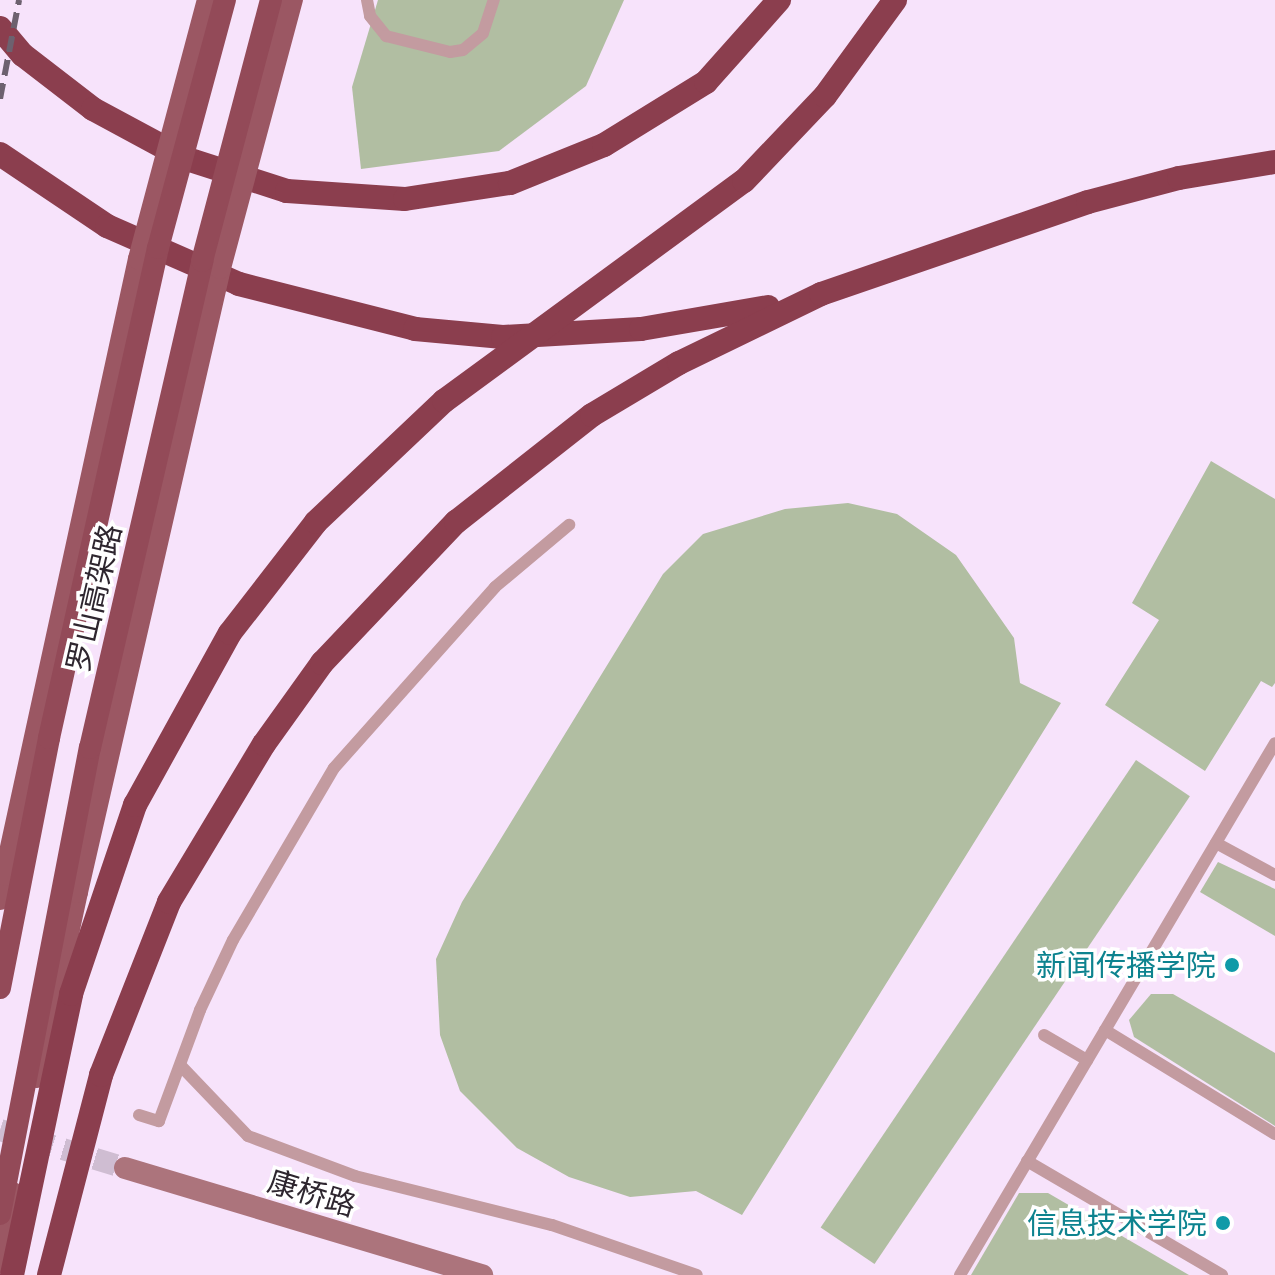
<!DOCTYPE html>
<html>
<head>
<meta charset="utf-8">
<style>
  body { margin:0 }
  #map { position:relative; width:1275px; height:1275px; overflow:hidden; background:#f7e3fb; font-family:"Titillium Web","Noto Sans SC",sans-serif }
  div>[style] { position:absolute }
  .green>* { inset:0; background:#b1bea2; transform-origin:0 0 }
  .secondary-tunnel>* { height:22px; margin-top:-11px; transform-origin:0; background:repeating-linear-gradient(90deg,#cfbdd2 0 22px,transparent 0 33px) }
  .service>* { height:12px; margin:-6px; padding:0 6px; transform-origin:6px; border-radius:6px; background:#c39ba0 }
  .secondary>* { height:22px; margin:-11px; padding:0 11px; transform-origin:11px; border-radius:11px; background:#ac747c }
  .primary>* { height:22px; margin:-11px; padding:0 11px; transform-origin:11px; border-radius:11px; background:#9b5763 }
  .motorway>* { height:24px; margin:-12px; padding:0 12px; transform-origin:12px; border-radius:12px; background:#8b3e4e }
  .rail>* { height:6px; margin-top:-3px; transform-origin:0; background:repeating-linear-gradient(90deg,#6d616f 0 16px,transparent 0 24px) }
  .primary-bridge>* { height:22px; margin:-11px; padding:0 11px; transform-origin:11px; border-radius:11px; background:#9b5763 }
  .trunk-bridge>* { height:22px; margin:-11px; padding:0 11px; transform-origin:11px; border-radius:11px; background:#934a58 }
  .motorway-bridge>* { height:24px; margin:-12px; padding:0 12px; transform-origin:12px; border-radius:12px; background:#8b3e4e }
  .dots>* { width:22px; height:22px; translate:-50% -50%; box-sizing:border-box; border:4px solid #fff; border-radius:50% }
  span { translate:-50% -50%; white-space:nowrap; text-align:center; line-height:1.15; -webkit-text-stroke:7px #fff; paint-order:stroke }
  .street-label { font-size:30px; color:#2e262f }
  .culture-label { font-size:30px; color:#0d838f }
  .right { translate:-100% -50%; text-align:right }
</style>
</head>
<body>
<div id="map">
  <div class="green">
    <i style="clip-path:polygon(378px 0,624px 0,586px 86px,499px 151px,361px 169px,352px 87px)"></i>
    <i style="clip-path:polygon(1211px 461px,1275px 499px,1275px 683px,1272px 687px,1261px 681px,1205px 771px,1105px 705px,1159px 620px,1132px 603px)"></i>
    <i style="clip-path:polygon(848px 503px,897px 514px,956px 555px,1014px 638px,1020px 683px,1061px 703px,742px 1215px,696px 1191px,630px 1197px,569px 1177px,517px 1148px,460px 1091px,440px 1035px,436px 959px,462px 902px,663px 574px,703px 534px,785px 509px)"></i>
    <i style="left:1136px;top:760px;width:65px;height:564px;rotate:34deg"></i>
    <i style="clip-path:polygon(1218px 862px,1275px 889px,1275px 936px,1200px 892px)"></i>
    <i style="clip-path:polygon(1151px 994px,1173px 994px,1275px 1053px,1275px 1126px,1134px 1037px,1129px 1020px)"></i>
    <i style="clip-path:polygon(1019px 1193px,1048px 1193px,1189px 1275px,971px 1275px)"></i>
  </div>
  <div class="secondary-tunnel">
    <i style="left:0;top:1130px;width:131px;rotate:16.9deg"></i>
  </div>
  <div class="service">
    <i style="left:367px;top:0;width:16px;rotate:79deg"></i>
    <i style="left:370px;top:16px;width:26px;rotate:51deg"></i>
    <i style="left:386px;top:36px;width:66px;rotate:14deg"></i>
    <i style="left:450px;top:52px;width:13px;rotate:-9deg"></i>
    <i style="left:463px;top:50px;width:26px;rotate:-40deg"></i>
    <i style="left:483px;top:33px;width:35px;rotate:-72deg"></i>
    <i style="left:1216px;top:843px;width:67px;rotate:28.5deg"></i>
    <i style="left:1105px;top:1030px;width:199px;rotate:31.5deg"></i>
    <i style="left:1044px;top:1035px;width:50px;rotate:30.2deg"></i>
    <i style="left:181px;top:1066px;width:97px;rotate:46.3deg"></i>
    <i style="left:248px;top:1136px;width:114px;rotate:20.5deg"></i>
    <i style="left:355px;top:1176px;width:203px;rotate:14deg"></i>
    <i style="left:552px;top:1225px;width:153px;rotate:19deg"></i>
    <i style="left:139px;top:1115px;width:21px;rotate:17deg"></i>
    <i style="left:159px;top:1121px;width:118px;rotate:-69.7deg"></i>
    <i style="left:200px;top:1010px;width:77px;rotate:-64.8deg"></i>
    <i style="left:233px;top:940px;width:199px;rotate:-59.6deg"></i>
    <i style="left:334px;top:768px;width:242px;rotate:-48.3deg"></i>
    <i style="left:495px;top:587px;width:97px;rotate:-40deg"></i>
    <i style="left:1027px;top:1161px;width:226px;rotate:30.3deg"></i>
    <i style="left:960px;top:1275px;width:618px;rotate:-59.37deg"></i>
  </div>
  <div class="secondary">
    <i style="left:125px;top:1168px;width:373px;rotate:16.7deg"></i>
  </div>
  <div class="primary">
    <i style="left:0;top:899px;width:25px;rotate:-78deg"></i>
    <i style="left:37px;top:1077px;width:189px;rotate:-77.8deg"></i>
    <i style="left:0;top:1262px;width:70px;rotate:-79.3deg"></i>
  </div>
  <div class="motorway">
    <i style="left:0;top:28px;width:35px;rotate:50deg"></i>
    <i style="left:23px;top:55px;width:88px;rotate:37.6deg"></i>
    <i style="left:93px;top:109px;width:103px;rotate:28.3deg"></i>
    <i style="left:184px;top:158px;width:108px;rotate:17.8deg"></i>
    <i style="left:287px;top:191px;width:118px;rotate:3.9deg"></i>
    <i style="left:405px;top:199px;width:106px;rotate:-8.7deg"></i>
    <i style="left:510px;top:183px;width:101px;rotate:-22deg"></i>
    <i style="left:604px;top:145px;width:120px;rotate:-31.7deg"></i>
    <i style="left:706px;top:82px;width:110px;rotate:-48.3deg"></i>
    <i style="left:0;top:154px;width:129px;rotate:33.9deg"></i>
    <i style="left:107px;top:226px;width:144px;rotate:23.7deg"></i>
    <i style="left:239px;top:284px;width:182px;rotate:14.3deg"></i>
    <i style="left:415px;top:329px;width:88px;rotate:5.2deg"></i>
    <i style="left:503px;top:337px;width:138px;rotate:-3.3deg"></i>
    <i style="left:641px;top:329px;width:129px;rotate:-9.8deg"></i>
    <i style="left:12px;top:1275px;width:287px;rotate:-78.1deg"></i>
    <i style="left:71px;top:994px;width:200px;rotate:-71.3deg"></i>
    <i style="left:49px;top:1275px;width:207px;rotate:-75.4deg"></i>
    <i style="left:101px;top:1075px;width:186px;rotate:-68.5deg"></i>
    <i style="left:169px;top:902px;width:184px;rotate:-59deg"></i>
    <i style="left:264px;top:744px;width:100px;rotate:-54.4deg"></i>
    <i style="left:322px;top:663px;width:195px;rotate:-46.5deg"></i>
    <i style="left:456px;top:522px;width:173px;rotate:-38.2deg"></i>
    <i style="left:592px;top:415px;width:101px;rotate:-30.9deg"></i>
    <i style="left:679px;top:363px;width:158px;rotate:-25.9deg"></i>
    <i style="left:821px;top:294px;width:282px;rotate:-19deg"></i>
    <i style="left:1088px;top:202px;width:94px;rotate:-14.8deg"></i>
    <i style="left:1179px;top:178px;width:97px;rotate:-9.5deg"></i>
  </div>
  <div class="rail">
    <i style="left:0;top:99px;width:101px;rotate:-79.1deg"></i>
  </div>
  <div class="primary-bridge">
    <i style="left:5px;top:875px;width:630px;rotate:-77.73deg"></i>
    <i style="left:139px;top:259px;width:268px;rotate:-75.1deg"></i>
    <i style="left:77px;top:892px;width:640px;rotate:-77.09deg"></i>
    <i style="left:220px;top:268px;width:278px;rotate:-75deg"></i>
  </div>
  <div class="trunk-bridge">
    <i style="left:0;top:988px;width:255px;rotate:-78.9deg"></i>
    <i style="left:49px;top:738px;width:502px;rotate:-77.46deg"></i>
    <i style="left:158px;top:248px;width:257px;rotate:-74.9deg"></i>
    <i style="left:0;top:1214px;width:475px;rotate:-79.1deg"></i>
    <i style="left:90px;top:748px;width:500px;rotate:-77deg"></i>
    <i style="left:202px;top:261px;width:270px;rotate:-75.2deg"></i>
  </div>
  <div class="motorway-bridge">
    <i style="left:135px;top:805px;width:196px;rotate:-61.1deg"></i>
    <i style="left:230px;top:633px;width:140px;rotate:-52.2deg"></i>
    <i style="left:316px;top:522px;width:176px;rotate:-43.4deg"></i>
    <i style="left:444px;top:401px;width:372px;rotate:-36.3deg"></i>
    <i style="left:744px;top:181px;width:117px;rotate:-46.4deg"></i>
    <i style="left:825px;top:96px;width:119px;rotate:-53.9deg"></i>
  </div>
  <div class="dots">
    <i style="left:1232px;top:965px;background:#0f9aa8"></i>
    <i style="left:1223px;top:1223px;background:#0f9aa8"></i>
  </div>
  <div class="street-label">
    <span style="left:94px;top:598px;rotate:-77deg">罗山高架路</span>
    <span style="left:312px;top:1193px;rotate:17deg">康桥路</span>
  </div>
  <div class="culture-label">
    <span class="right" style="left:1216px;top:965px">新闻传播学院</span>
    <span class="right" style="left:1207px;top:1223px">信息技术学院</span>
  </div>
</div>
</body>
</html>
